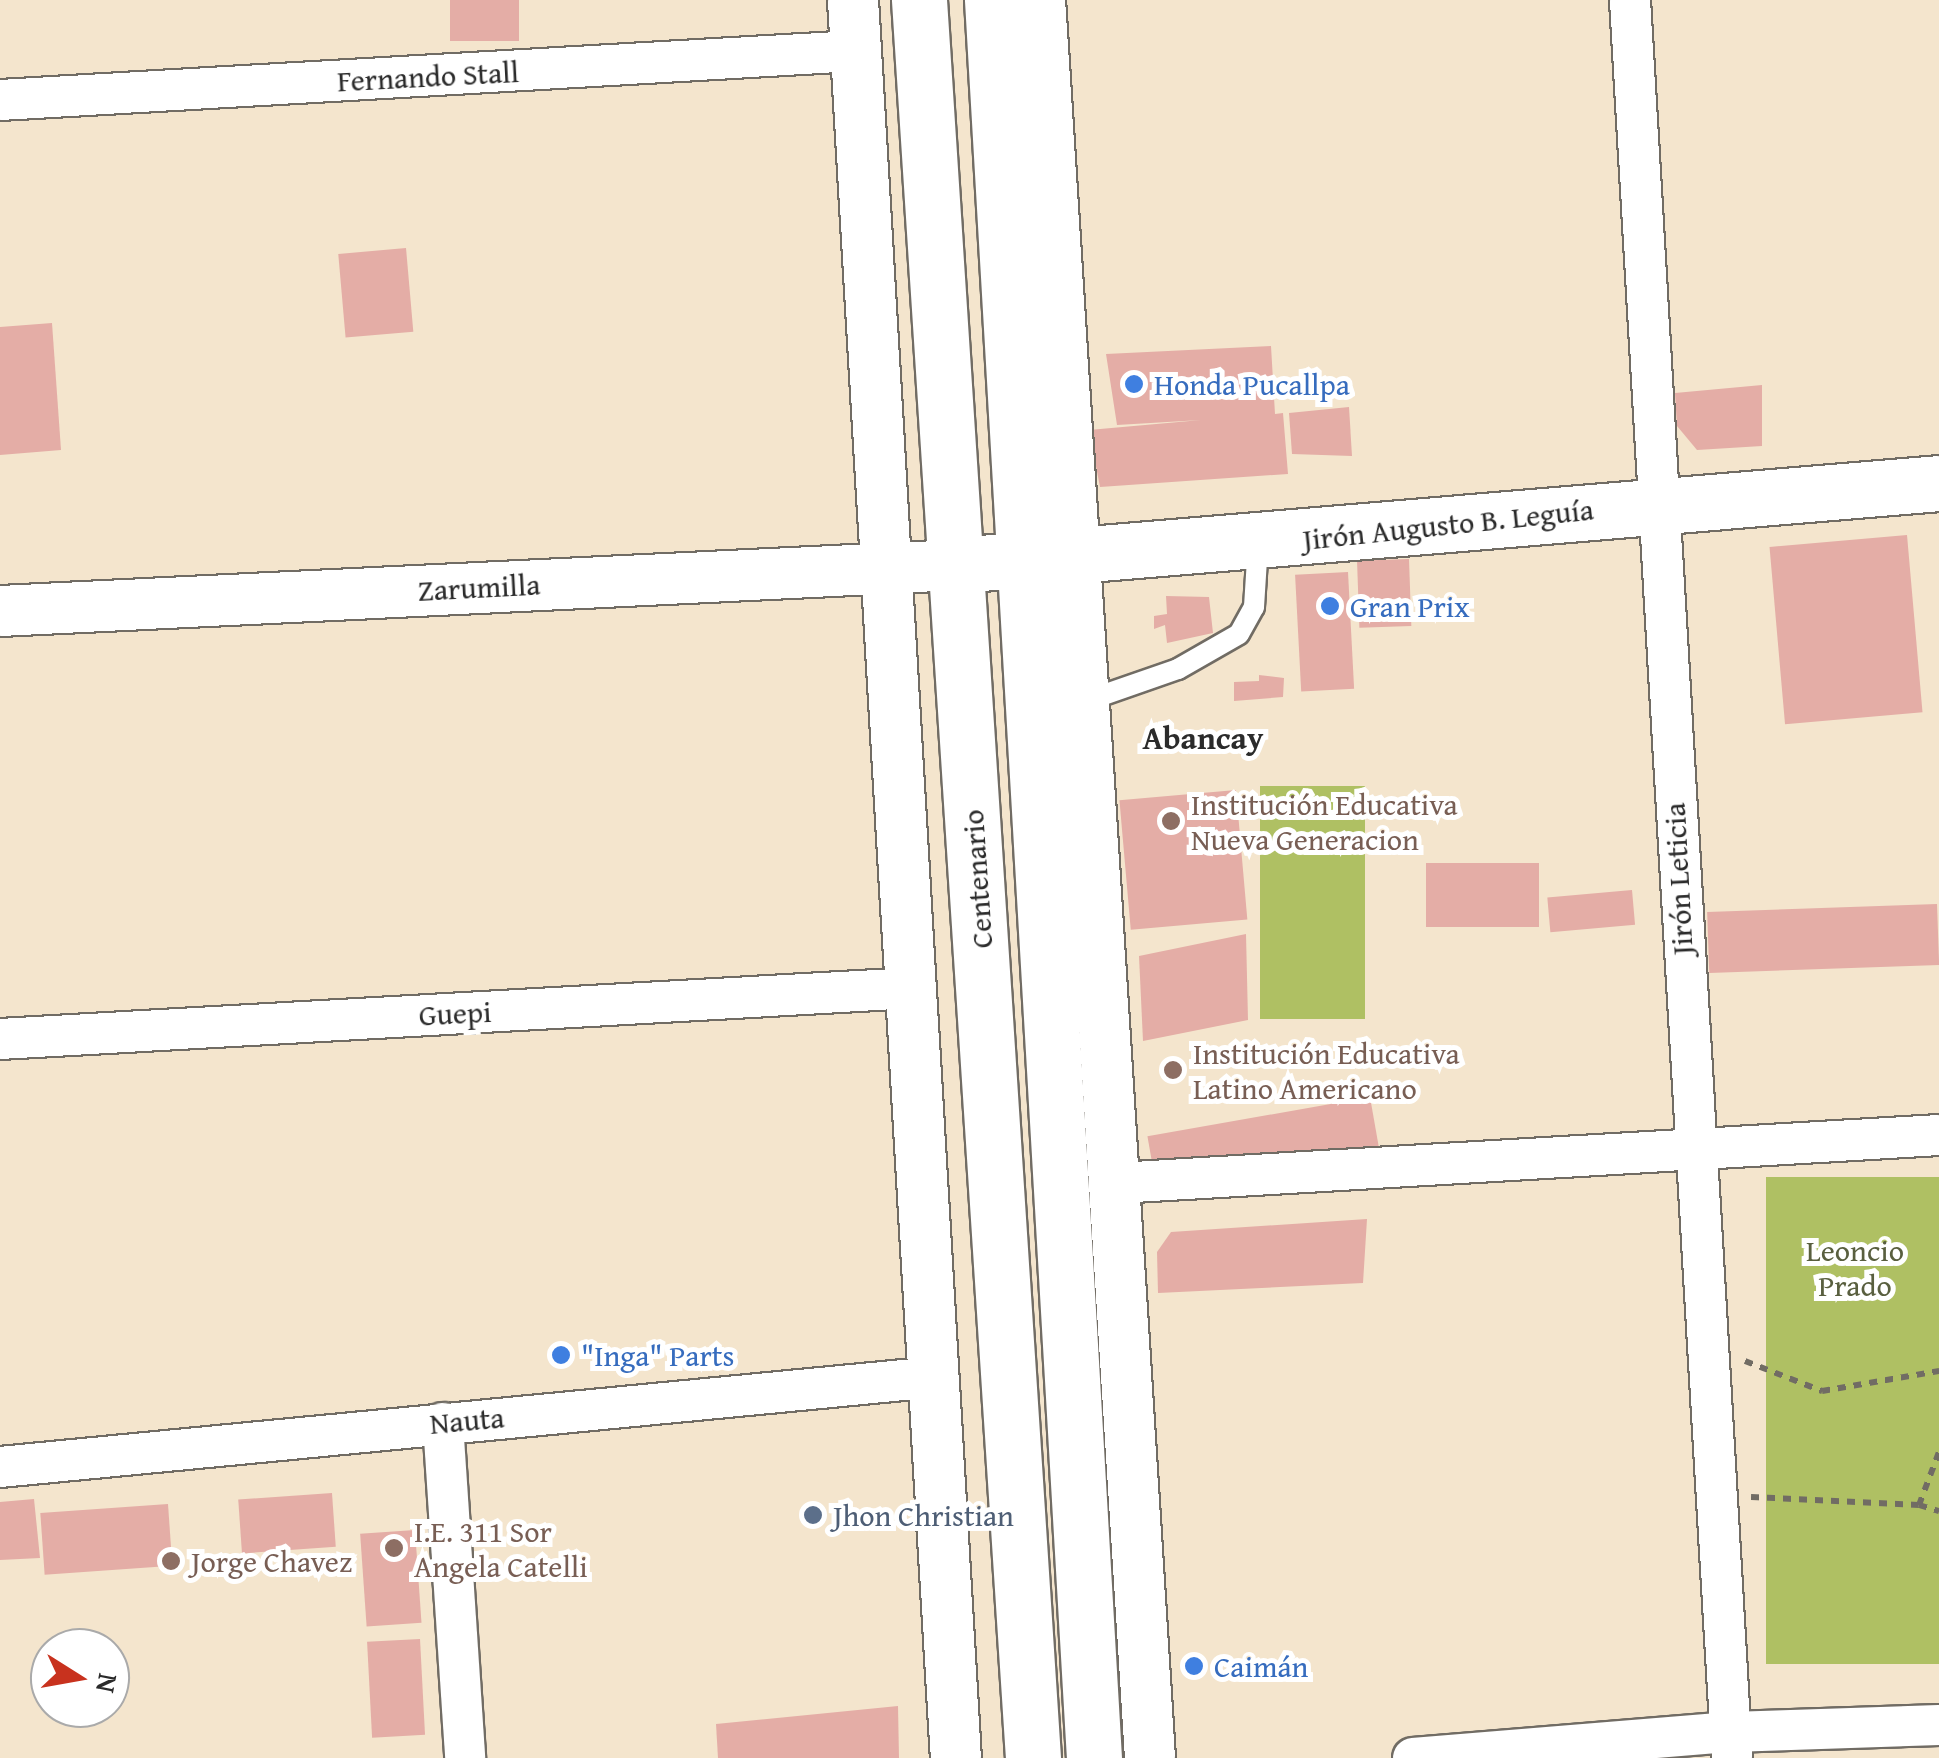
<!DOCTYPE html>
<html>
<head>
<meta charset="utf-8">
<style>
  body { margin:0 }
  #map { position:relative; width:1939px; height:1758px; overflow:hidden; background:#f4e5cd; font-family:"Gentium Book Plus",serif }
  div>[style] { position:absolute }
  .green>* { inset:0; background:#afc063; transform-origin:0 0 }
  .building>* { inset:0; background:#e4ada6; transform-origin:0 0 }
  .path>* { height:6px; margin-top:-3px; transform-origin:0; background:repeating-linear-gradient(90deg,#716c64 0 8px,transparent 0 16px) }
  .roads { filter:drop-shadow(2px 0 #716c64) drop-shadow(-2px 0 #716c64) drop-shadow(0 2px #716c64) drop-shadow(0 -2px #716c64) }
  .service>* { height:20px; margin:-10px; padding:0 10px; transform-origin:10px; border-radius:10px; background:#fff }
  .minor>* { height:40px; margin:-20px; padding:0 20px; transform-origin:20px; border-radius:20px; background:#fff }
  .tertiary>* { height:50px; margin:-25px; padding:0 25px; transform-origin:25px; border-radius:25px; background:#fff }
  .secondary>* { height:55px; margin:-27.5px; padding:0 27.5px; transform-origin:27.5px; border-radius:27.5px; background:#fff }
  .trunk>* { height:55px; margin:-27.5px; padding:0 27.5px; transform-origin:27.5px; border-radius:27.5px; background:#fff }
  .dots>* { width:28px; height:28px; translate:-50% -50%; box-sizing:border-box; border:5px solid #fff; border-radius:50% }
  span { translate:-50% -50%; white-space:nowrap; text-align:center; line-height:1.15; -webkit-text-stroke:10px #fff; paint-order:stroke }
  .street-label { font-size:30px; color:#2b2b2b }
  .shop-label { font-size:30px; color:#366cbe }
  .left { translate:0 -50%; text-align:left }
  .education-label { font-size:30px; color:#785e54 }
  .park-label { font-size:30px; color:#595f3f }
  .service-label { font-size:30px; color:#4e5e75 }
  .neighbourhood-label { font-size:32px; color:#2b2b2b; font-weight:700 }
  .north { position:absolute; left:30px; top:1628px; width:100px; height:100px; box-sizing:border-box; background:#fff; border:2px solid #aaa; border-radius:50%; rotate:101deg; font-size:28px; font-weight:700; line-height:40px; text-align:center; color:#2b2b2b }
  .north::after { content:''; display:block; margin:auto; width:35px; height:45px; background:#c8321e; clip-path:polygon(50% 0,100% 100%,50% 72%,0 100%) }
</style>
</head>
<body>
<div id="map">
  <div class="green">
    <i style="left:1365px;top:786px;width:233px;height:105px;rotate:90deg"></i>
    <i style="left:1939px;top:1177px;width:487px;height:173px;rotate:90deg"></i>
  </div>
  <div class="building">
    <i style="left:450px;top:0;width:69px;height:41px"></i>
    <i style="left:406px;top:248px;width:84px;height:68px;rotate:85deg"></i>
    <i style="clip-path:polygon(52px 323px,61px 450px,0 455px,0 327px)"></i>
    <i style="clip-path:polygon(1271px 346px,1275px 414px,1283px 413px,1288px 474px,1100px 487px,1089px 430px,1201px 420px,1117px 425px,1106px 354px)"></i>
    <i style="clip-path:polygon(1762px 385px,1762px 446px,1697px 450px,1677px 426px,1675px 393px)"></i>
    <i style="clip-path:polygon(1349px 407px,1352px 456px,1292px 454px,1289px 413px)"></i>
    <i style="left:1907px;top:535px;width:178px;height:138px;rotate:85deg"></i>
    <i style="left:1409px;top:559px;width:67px;height:52px;rotate:88deg"></i>
    <i style="left:1348px;top:572px;width:117px;height:53px;rotate:87deg"></i>
    <i style="clip-path:polygon(1166px 596px,1209px 597px,1213px 633px,1167px 643px,1165px 625px,1154px 629px,1154px 616px,1167px 614px)"></i>
    <i style="clip-path:polygon(1259px 675px,1284px 678px,1283px 697px,1234px 701px,1234px 682px,1259px 681px)"></i>
    <i style="left:1236px;top:790px;width:130px;height:117px;rotate:85deg"></i>
    <i style="left:1539px;top:863px;width:64px;height:113px;rotate:90deg"></i>
    <i style="left:1632px;top:890px;width:35px;height:85px;rotate:85deg"></i>
    <i style="left:1937px;top:904px;width:61px;height:230px;rotate:88deg"></i>
    <i style="clip-path:polygon(1246px 934px,1248px 1020px,1143px 1041px,1139px 956px)"></i>
    <i style="left:1370px;top:1097px;width:51px;height:226px;rotate:80deg"></i>
    <i style="clip-path:polygon(1367px 1219px,1363px 1283px,1158px 1293px,1157px 1252px,1171px 1232px)"></i>
    <i style="left:332px;top:1493px;width:54px;height:94px;rotate:86deg"></i>
    <i style="clip-path:polygon(34px 1499px,40px 1558px,0 1560px,0 1502px)"></i>
    <i style="left:168px;top:1504px;width:62px;height:128px;rotate:86deg"></i>
    <i style="left:415px;top:1530px;width:93px;height:55px;rotate:86deg"></i>
    <i style="left:420px;top:1639px;width:96px;height:53px;rotate:87deg"></i>
    <i style="clip-path:polygon(898px 1706px,899px 1758px,718px 1758px,716px 1724px)"></i>
  </div>
  <div class="path">
    <i style="left:1745px;top:1361px;width:83px;rotate:21.3deg"></i>
    <i style="left:1822px;top:1391px;width:119px;rotate:-9.7deg"></i>
    <i style="left:1751px;top:1497px;width:168px;rotate:2.7deg"></i>
    <i style="left:1919px;top:1505px;width:21px;rotate:17deg"></i>
    <i style="left:1919px;top:1505px;width:57px;rotate:-69.3deg"></i>
  </div>
  <div class="roads">
    <div class="service">
      <i style="left:1086px;top:701px;width:97px;rotate:-19.2deg"></i>
      <i style="left:1178px;top:669px;width:70px;rotate:-29.8deg"></i>
      <i style="left:1239px;top:634px;width:31px;rotate:-61deg"></i>
      <i style="left:1254px;top:607px;width:64px;rotate:-86.4deg"></i>
    </div>
    <div class="minor">
      <i style="left:1630px;top:0;width:1761px;rotate:86.68deg"></i>
      <i style="left:0;top:100px;width:857px;rotate:-3.28deg"></i>
      <i style="left:0;top:1039px;width:912px;rotate:-3.2deg"></i>
      <i style="left:1117px;top:1183px;width:823px;rotate:-3.34deg"></i>
      <i style="left:443px;top:1423px;width:336px;rotate:86.2deg"></i>
      <i style="left:0;top:1467px;width:938px;rotate:-5.5deg"></i>
      <i style="left:1413px;top:1758px;width:319px;rotate:-4.7deg"></i>
      <i style="left:1731px;top:1732px;width:208px;rotate:-1.9deg"></i>
    </div>
    <div class="tertiary">
      <i style="left:853px;top:0;width:1761px;rotate:86.65deg"></i>
      <i style="left:1040px;top:0;width:1761px;rotate:86.42deg"></i>
      <i style="left:0;top:611px;width:958px;rotate:-2.75deg"></i>
    </div>
    <div class="secondary">
      <i style="left:957px;top:565px;width:985px;rotate:-4.77deg"></i>
    </div>
    <div class="trunk">
      <i style="left:919px;top:0;width:1762px;rotate:86.29deg"></i>
      <i style="left:992px;top:0;width:1761px;rotate:86.68deg"></i>
    </div>
  </div>
  <div class="dots">
    <i style="left:1134px;top:384px;background:#3f7fe0"></i>
    <i style="left:1330px;top:606px;background:#3f7fe0"></i>
    <i style="left:1171px;top:821px;background:#8d6e63"></i>
    <i style="left:1173px;top:1070px;background:#8d6e63"></i>
    <i style="left:561px;top:1355px;background:#3f7fe0"></i>
    <i style="left:813px;top:1515px;background:#5c6f8a"></i>
    <i style="left:394px;top:1548px;background:#8d6e63"></i>
    <i style="left:171px;top:1561px;background:#8d6e63"></i>
    <i style="left:1194px;top:1666px;background:#3f7fe0"></i>
  </div>
  <div class="street-label">
    <span style="left:428px;top:76px;rotate:-3deg">Fernando Stall</span>
    <span style="left:1448px;top:524px;rotate:-6deg">Jirón Augusto B. Leguía</span>
    <span style="left:479px;top:587px;rotate:-3deg">Zarumilla</span>
    <span style="left:977px;top:879px;rotate:-94deg">Centenario</span>
    <span style="left:1678px;top:879px;rotate:-93deg">Jirón Leticia</span>
    <span style="left:455px;top:1013px;rotate:-3deg">Guepi</span>
    <span style="left:467px;top:1420px;rotate:-5deg">Nauta</span>
  </div>
  <div class="shop-label">
    <span class="left" style="left:1154px;top:384px">Honda Pucallpa</span>
    <span class="left" style="left:1350px;top:606px">Gran Prix</span>
    <span class="left" style="left:581px;top:1355px">"Inga" Parts</span>
    <span class="left" style="left:1214px;top:1666px">Caimán</span>
  </div>
  <div class="education-label">
    <span class="left" style="left:1191px;top:821px">Institución Educativa<br>Nueva Generacion</span>
    <span class="left" style="left:1193px;top:1070px">Institución Educativa<br>Latino Americano</span>
    <span class="left" style="left:414px;top:1548px">I.E. 311 Sor<br>Angela Catelli</span>
    <span class="left" style="left:191px;top:1561px">Jorge Chavez</span>
  </div>
  <div class="park-label">
    <span style="left:1855px;top:1267px">Leoncio<br>Prado</span>
  </div>
  <div class="service-label">
    <span class="left" style="left:833px;top:1515px">Jhon Christian</span>
  </div>
  <div class="neighbourhood-label">
    <span style="left:1203px;top:738px">Abancay</span>
  </div>
  <div class="north">N</div>
</div>
</body>
</html>
